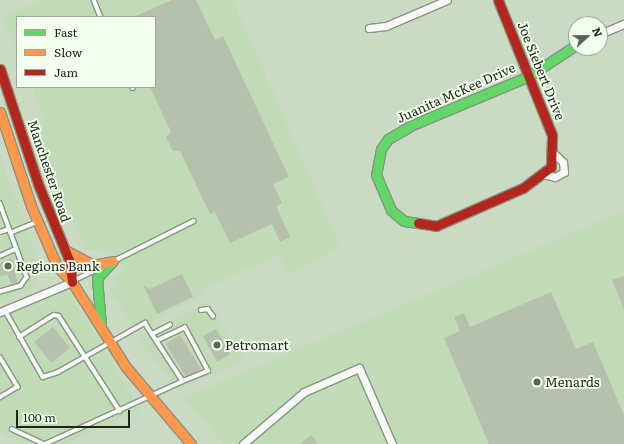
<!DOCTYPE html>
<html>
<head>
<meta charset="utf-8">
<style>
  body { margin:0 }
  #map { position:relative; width:624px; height:444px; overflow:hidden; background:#cadac3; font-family:Literata,serif }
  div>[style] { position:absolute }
  .built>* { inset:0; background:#c2dbb7 }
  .building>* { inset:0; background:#b7c0ac; transform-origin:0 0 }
  .roads { filter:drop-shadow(1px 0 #879482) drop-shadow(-1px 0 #879482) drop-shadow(0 1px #879482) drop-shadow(0 -1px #879482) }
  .lane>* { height:3.5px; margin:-1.75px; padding:0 1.75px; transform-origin:1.75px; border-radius:1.75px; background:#f7f9f6 }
  .street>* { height:7px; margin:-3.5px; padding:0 3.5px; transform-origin:3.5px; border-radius:3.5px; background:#f7f9f6 }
  .fast>* { height:9px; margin:-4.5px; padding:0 4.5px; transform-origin:4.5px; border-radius:4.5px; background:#63d668 }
  .slow>* { height:9px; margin:-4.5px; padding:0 4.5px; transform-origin:4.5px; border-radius:4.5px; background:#ff974d }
  .jam>* { height:9px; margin:-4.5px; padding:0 4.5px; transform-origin:4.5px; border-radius:4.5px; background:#b3261e }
  .dots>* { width:11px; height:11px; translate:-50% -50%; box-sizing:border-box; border:2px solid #f3ffee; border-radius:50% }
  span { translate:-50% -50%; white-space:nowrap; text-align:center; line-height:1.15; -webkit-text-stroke:3.5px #f3ffee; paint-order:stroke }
  .street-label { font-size:13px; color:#1b2616 }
  .poi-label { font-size:13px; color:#1b2616 }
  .left { translate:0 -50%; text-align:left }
  .legend { position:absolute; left:16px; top:16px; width:140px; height:72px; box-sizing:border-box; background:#f3ffee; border:1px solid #9da898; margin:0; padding:5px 7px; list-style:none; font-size:12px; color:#1b2616 }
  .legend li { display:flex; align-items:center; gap:8px; height:20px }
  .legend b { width:20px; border:1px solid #9da898 }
  .north { position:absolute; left:568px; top:16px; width:40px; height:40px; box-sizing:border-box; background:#f3ffee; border:1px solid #9da898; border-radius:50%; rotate:68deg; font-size:11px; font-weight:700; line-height:16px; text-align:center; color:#1b2616 }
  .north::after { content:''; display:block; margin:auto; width:14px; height:18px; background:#586553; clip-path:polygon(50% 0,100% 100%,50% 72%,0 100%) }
  .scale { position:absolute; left:16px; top:410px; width:114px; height:18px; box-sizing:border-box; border:2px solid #1b2616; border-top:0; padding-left:5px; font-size:12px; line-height:14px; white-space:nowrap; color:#1b2616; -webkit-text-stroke:3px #f3ffee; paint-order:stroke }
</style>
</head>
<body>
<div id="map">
  <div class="built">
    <i style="clip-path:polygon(39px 0,233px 0,340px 246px,288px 275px,279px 255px,202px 289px,204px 295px,136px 329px,109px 291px,116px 286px,114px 278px,123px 270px,113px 252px,87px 249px,78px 233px,43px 142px,44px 118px,32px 87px,155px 87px,155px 17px,17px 17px,17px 52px,2px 18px)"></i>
    <i style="clip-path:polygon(0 155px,40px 266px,34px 288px,0 302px)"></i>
    <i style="clip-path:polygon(624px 211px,624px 444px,223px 444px,183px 398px)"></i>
    <i style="clip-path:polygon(68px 290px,140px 410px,64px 444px,20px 444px,0 431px,0 318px)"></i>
    <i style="clip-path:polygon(208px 302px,244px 361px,178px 389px,137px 338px)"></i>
  </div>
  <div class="building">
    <i style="clip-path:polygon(172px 0,196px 0,215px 40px,223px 36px,289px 177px,273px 184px,282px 203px,276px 206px,290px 237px,280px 242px,272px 224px,230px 243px,215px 212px,210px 214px,180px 151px,173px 151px,166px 137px,171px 132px,150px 87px,155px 87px,155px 17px,133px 17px)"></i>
    <i style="clip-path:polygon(12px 258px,18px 283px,12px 285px,7px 274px,0 277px,0 263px)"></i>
    <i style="clip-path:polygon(182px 274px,193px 297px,157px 314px,143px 285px,150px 289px)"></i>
    <i style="clip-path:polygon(624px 276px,624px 309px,612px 280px)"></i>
    <i style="clip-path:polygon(551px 292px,576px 349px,593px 342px,624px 415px,624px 444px,489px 444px,444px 338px,460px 331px,454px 317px,464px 313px,470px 327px)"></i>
    <i style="left:53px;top:327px;width:27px;height:24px;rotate:51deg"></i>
    <i style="left:216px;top:329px;width:29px;height:15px;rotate:61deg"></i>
    <i style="left:180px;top:335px;width:40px;height:17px;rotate:58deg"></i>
    <i style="clip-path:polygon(311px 435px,318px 444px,300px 444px)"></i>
  </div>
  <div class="roads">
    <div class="lane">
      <i style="left:94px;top:0;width:18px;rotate:68deg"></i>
      <i style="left:133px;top:87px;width:1px;rotate:90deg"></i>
      <i style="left:0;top:203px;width:79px;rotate:70deg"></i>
      <i style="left:27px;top:277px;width:11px;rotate:124deg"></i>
      <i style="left:21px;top:286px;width:22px;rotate:164deg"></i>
      <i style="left:0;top:232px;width:9px;rotate:-18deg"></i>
      <i style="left:10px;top:233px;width:29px;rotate:-22deg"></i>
      <i style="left:0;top:256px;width:17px;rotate:-24deg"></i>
      <i style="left:114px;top:261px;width:89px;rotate:-26.6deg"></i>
      <i style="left:73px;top:281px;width:30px;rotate:-26deg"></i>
      <i style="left:5px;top:310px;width:77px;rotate:60.4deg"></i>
      <i style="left:43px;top:377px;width:16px;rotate:-18deg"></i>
      <i style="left:58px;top:372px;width:100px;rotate:-29.4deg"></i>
      <i style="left:145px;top:323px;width:69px;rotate:56.8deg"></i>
      <i style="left:183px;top:381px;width:27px;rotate:-22deg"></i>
      <i style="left:208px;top:371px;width:49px;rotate:-118.1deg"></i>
      <i style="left:185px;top:328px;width:31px;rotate:155deg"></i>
      <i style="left:201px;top:310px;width:7px;rotate:-8deg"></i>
      <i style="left:208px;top:309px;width:9px;rotate:54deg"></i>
      <i style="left:152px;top:334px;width:20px;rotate:-27deg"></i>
      <i style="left:19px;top:337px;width:41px;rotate:-32.2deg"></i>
      <i style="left:54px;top:315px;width:5px;rotate:11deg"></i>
      <i style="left:59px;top:316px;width:113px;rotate:57.3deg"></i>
      <i style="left:0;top:357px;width:35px;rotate:59deg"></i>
      <i style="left:18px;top:387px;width:21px;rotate:149deg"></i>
      <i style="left:12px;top:429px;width:35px;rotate:25deg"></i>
      <i style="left:45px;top:444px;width:152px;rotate:-24.5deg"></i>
    </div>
    <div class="street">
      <i style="left:369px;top:28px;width:17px;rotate:-7deg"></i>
      <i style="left:386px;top:26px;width:66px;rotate:-23.1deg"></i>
      <i style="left:600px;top:34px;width:26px;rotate:-23deg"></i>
      <i style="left:543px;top:174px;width:12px;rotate:14deg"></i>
      <i style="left:555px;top:177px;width:10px;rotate:-29deg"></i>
      <i style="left:564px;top:172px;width:10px;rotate:-96deg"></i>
      <i style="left:563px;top:162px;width:12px;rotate:-138deg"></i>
      <i style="left:0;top:312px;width:78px;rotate:-22.6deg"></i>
      <i style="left:243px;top:444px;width:80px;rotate:-40.4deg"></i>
      <i style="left:304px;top:392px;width:60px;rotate:-23.6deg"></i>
      <i style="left:359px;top:368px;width:83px;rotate:66.5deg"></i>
    </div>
    <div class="fast">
      <i style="left:418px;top:223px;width:14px;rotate:-172deg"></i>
      <i style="left:404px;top:221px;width:17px;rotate:-140deg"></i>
      <i style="left:391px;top:210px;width:38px;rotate:-113deg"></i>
      <i style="left:376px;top:175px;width:26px;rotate:-79deg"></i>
      <i style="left:381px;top:149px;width:12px;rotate:-55deg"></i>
      <i style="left:388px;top:139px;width:28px;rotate:-30deg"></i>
      <i style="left:412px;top:125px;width:127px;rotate:-22.7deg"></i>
      <i style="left:529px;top:76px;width:56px;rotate:-33.4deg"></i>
      <i style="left:101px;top:326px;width:48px;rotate:-94.8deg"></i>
      <i style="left:97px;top:278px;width:23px;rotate:-47deg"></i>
    </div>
    <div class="slow">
      <i style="left:0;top:112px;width:99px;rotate:71.7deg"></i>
      <i style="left:31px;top:206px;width:65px;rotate:66.6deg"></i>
      <i style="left:57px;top:266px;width:22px;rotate:47deg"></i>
      <i style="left:72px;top:282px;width:101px;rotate:57.6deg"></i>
      <i style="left:126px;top:367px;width:101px;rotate:49.8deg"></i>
      <i style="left:65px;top:250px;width:32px;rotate:28deg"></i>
      <i style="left:93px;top:265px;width:20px;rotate:-11deg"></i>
    </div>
    <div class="jam">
      <i style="left:0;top:69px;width:121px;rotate:71.7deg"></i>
      <i style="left:38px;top:184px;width:82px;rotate:67.8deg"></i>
      <i style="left:69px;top:260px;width:22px;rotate:82deg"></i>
      <i style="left:418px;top:223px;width:18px;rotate:9deg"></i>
      <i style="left:436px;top:226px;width:95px;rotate:-23.6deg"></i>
      <i style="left:523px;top:188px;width:35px;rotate:-37deg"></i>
      <i style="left:551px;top:167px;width:32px;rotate:-88deg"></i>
      <i style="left:552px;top:135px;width:145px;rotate:-111.8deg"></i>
    </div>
  </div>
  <div class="dots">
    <i style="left:8px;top:266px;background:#586553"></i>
    <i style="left:217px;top:345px;background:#586553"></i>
    <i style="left:537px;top:382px;background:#586553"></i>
  </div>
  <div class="street-label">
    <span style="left:541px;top:71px;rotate:68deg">Joe Siebert Drive</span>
    <span style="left:456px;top:93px;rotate:-24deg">Juanita McKee Drive</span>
    <span style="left:49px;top:171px;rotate:71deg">Manchester Road</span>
  </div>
  <div class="poi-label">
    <span class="left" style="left:16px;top:266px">Regions Bank</span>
    <span class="left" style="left:225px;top:345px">Petromart</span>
    <span class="left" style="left:545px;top:382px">Menards</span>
  </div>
  <ul class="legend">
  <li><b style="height:5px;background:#63d668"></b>Fast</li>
  <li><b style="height:5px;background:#ff974d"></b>Slow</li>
  <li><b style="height:5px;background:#b3261e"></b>Jam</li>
  </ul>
  <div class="north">N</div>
  <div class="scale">100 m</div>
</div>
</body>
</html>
